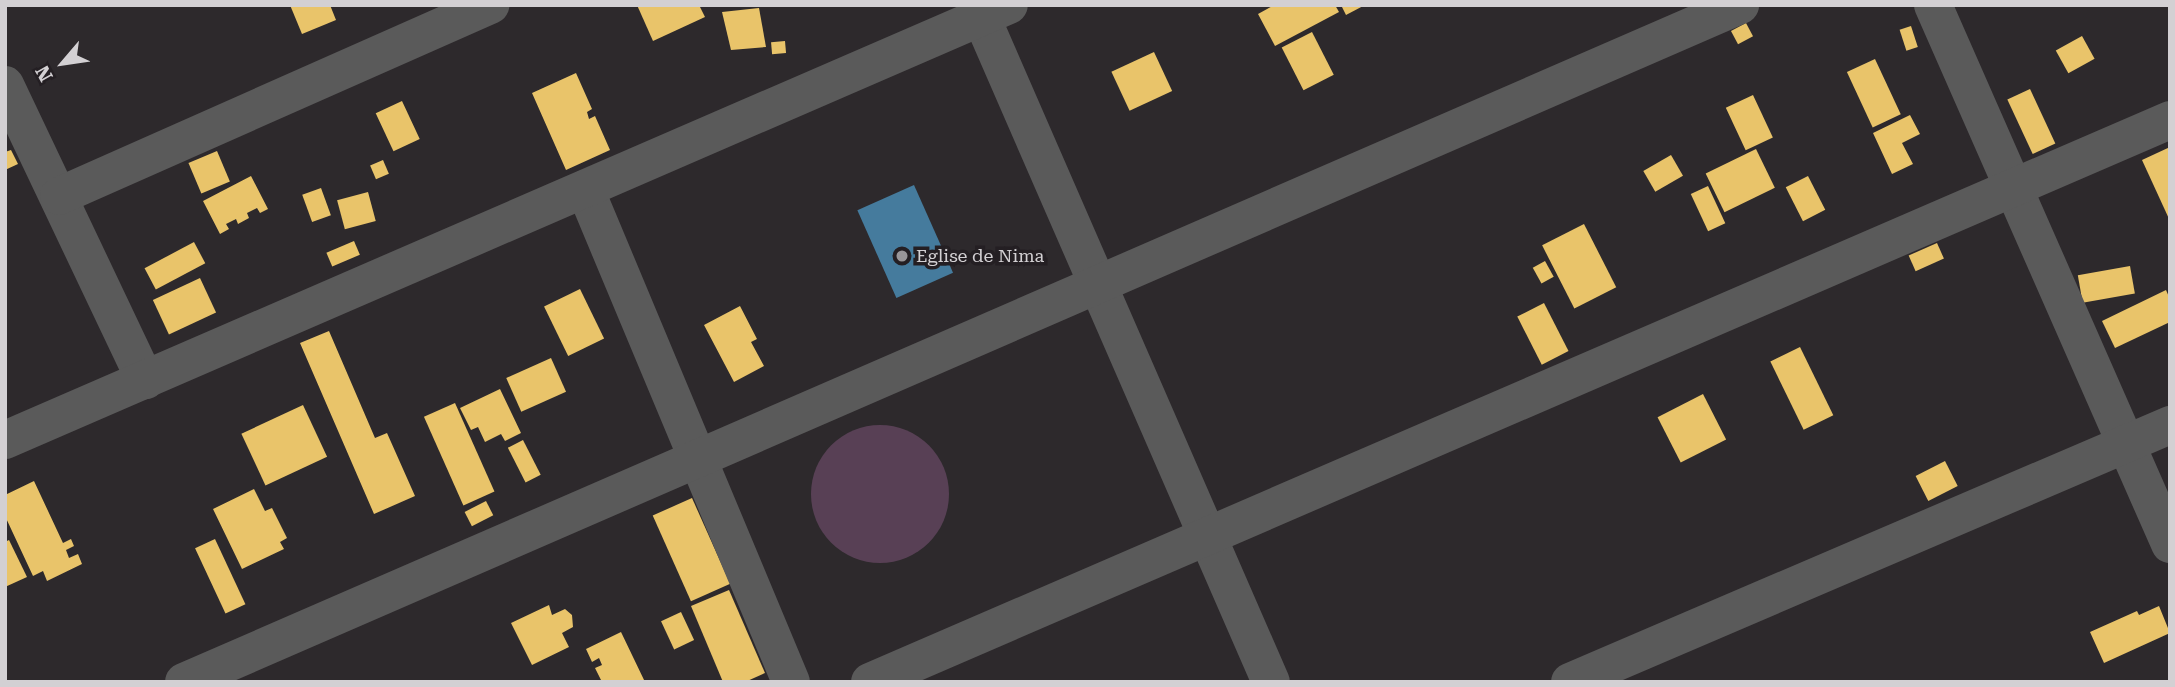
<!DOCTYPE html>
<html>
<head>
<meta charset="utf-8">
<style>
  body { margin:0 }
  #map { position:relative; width:2175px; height:687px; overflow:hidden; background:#2d292c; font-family:"Roboto Serif",serif }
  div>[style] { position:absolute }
  .green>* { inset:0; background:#584055 }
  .round { border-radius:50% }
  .homes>* { inset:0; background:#e9c46a; transform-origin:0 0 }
  .public>* { inset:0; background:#457b9d; transform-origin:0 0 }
  .minor>* { height:38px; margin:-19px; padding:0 19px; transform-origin:19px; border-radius:19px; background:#5a5a5a }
  .dots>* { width:19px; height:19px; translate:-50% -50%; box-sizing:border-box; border:4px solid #241f23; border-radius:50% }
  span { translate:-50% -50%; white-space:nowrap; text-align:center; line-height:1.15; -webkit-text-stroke:7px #241f23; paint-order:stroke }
  .poi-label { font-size:18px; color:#d3d0d3 }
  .left { translate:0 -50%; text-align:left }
  .frame { position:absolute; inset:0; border:7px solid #d3d0d3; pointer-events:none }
  .north { position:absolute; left:28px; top:28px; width:70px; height:70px; -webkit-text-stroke:5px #241f23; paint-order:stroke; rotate:241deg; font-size:19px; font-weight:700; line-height:28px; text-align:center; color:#d3d0d3 }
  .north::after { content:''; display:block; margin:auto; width:24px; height:32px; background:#d3d0d3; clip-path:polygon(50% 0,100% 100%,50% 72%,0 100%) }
</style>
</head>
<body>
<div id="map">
  <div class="green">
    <i class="round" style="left:811px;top:425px;width:138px;height:138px"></i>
  </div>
  <div class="homes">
    <i style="clip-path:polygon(290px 5px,330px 5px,336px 20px,302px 34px)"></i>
    <i style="clip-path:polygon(637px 5px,699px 5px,705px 17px,653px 41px)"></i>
    <i style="clip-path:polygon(1274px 5px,1335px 5px,1339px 12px,1275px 46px,1258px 14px)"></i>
    <i style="clip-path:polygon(1341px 5px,1365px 5px,1346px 15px)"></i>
    <i style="clip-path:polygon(759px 8px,766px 47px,731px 50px,722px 12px)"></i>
    <i style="left:1746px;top:23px;width:15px;height:17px;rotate:62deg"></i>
    <i style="left:1911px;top:26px;width:22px;height:12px;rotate:72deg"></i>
    <i style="left:1312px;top:32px;width:48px;height:34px;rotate:63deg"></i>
    <i style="left:2082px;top:36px;width:26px;height:30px;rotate:61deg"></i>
    <i style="left:785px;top:41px;width:12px;height:14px;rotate:85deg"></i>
    <i style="left:1154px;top:52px;width:43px;height:47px;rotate:65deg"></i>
    <i style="left:1875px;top:59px;width:61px;height:31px;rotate:65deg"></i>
    <i style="clip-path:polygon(576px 73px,592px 109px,587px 112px,589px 119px,595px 116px,610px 150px,566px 170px,532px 93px)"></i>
    <i style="left:2030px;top:89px;width:60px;height:25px;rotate:65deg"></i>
    <i style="left:1753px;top:95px;width:47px;height:30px;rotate:65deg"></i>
    <i style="left:402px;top:101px;width:42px;height:29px;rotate:65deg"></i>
    <i style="clip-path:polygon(1910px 115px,1920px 134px,1902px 143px,1913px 164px,1892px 174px,1873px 133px)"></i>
    <i style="clip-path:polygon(2170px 147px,2170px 221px,2142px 160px)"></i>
    <i style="left:1756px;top:149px;width:43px;height:56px;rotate:64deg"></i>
    <i style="clip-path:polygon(11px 150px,18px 164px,5px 170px,5px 152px)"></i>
    <i style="left:217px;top:151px;width:33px;height:31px;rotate:67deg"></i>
    <i style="left:1671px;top:155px;width:24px;height:32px;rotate:60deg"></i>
    <i style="left:383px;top:160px;width:15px;height:14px;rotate:67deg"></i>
    <i style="clip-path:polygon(251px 176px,268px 209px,260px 213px,257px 208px,247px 213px,249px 218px,238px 224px,236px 219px,226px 224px,229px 229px,220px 234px,203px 201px)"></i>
    <i style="left:1808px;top:176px;width:38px;height:25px;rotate:63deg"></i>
    <i style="left:1708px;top:186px;width:41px;height:19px;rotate:65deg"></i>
    <i style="left:321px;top:188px;width:29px;height:20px;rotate:70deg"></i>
    <i style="left:368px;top:192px;width:30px;height:32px;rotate:75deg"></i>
    <i style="left:1584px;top:224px;width:71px;height:47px;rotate:63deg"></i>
    <i style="left:354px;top:241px;width:15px;height:30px;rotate:67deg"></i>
    <i style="left:194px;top:242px;width:24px;height:56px;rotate:62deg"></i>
    <i style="left:1937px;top:243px;width:17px;height:31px;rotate:66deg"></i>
    <i style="left:1545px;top:261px;width:18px;height:14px;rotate:61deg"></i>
    <i style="left:2130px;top:266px;width:28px;height:53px;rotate:80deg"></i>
    <i style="left:200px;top:278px;width:38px;height:52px;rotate:65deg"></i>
    <i style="left:580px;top:289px;width:55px;height:40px;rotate:64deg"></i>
    <i style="clip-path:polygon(2166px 290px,2170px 299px,2170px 322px,2115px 348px,2102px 321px)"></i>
    <i style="left:1544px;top:303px;width:54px;height:30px;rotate:63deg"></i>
    <i style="clip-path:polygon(740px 306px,757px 339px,751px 342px,764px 366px,734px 382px,704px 325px)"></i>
    <i style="clip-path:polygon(329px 331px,375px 438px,387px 433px,415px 496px,374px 514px,300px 343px)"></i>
    <i style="left:1800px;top:347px;width:76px;height:33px;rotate:64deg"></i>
    <i style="left:551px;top:358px;width:37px;height:49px;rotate:66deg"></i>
    <i style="clip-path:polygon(500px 389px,521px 433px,505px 441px,501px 434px,485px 442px,478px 427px,471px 430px,460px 408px)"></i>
    <i style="left:1703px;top:394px;width:51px;height:51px;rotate:63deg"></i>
    <i style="left:455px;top:403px;width:97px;height:34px;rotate:66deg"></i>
    <i style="left:303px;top:405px;width:57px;height:68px;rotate:65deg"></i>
    <i style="left:523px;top:440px;width:39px;height:17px;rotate:63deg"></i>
    <i style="left:1945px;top:461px;width:28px;height:33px;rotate:63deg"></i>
    <i style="clip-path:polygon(34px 481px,63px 543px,71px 539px,74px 546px,66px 550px,69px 558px,78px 554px,82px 564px,47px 581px,43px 571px,33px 576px,5px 516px,5px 495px)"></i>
    <i style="clip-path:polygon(254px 489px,265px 511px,272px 508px,287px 538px,280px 542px,284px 549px,242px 569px,213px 509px)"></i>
    <i style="left:692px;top:498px;width:94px;height:43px;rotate:66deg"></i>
    <i style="left:486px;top:501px;width:16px;height:24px;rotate:63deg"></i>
    <i style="left:215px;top:539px;width:72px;height:22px;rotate:65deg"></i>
    <i style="clip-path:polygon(9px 540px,27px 577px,5px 587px,5px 542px)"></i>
    <i style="clip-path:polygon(729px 590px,765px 673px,745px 682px,723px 682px,691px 606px)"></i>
    <i style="clip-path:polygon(549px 605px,552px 615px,565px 609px,572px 615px,573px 627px,562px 633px,569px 647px,532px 665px,511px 623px)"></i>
    <i style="clip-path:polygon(2159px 606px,2170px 633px,2104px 663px,2090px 632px,2137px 611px,2139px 615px)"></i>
    <i style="left:681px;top:612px;width:31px;height:22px;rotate:65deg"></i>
    <i style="clip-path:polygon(621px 632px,645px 682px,602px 682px,595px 668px,602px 665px,599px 658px,592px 662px,586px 649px)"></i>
  </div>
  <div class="public">
    <i style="left:914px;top:185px;width:96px;height:62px;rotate:66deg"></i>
  </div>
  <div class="minor">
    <i style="left:976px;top:5px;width:738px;rotate:66.46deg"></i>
    <i style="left:1933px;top:5px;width:589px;rotate:66.26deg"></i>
    <i style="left:5px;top:85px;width:327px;rotate:64.6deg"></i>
    <i style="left:585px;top:189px;width:534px;rotate:67.32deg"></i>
    <i style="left:59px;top:196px;width:472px;rotate:-23.9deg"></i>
    <i style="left:5px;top:440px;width:1094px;rotate:-23.43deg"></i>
    <i style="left:184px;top:682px;width:1697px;rotate:-23.51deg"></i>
    <i style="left:870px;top:682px;width:1416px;rotate:-23.38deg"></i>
    <i style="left:1570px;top:682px;width:653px;rotate:-23.19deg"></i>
  </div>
  <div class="dots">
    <i style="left:902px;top:256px;background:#999699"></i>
  </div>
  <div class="poi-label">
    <span class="left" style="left:916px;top:256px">Eglise de Nima</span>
  </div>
  <div class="frame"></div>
  <div class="north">N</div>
</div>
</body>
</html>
